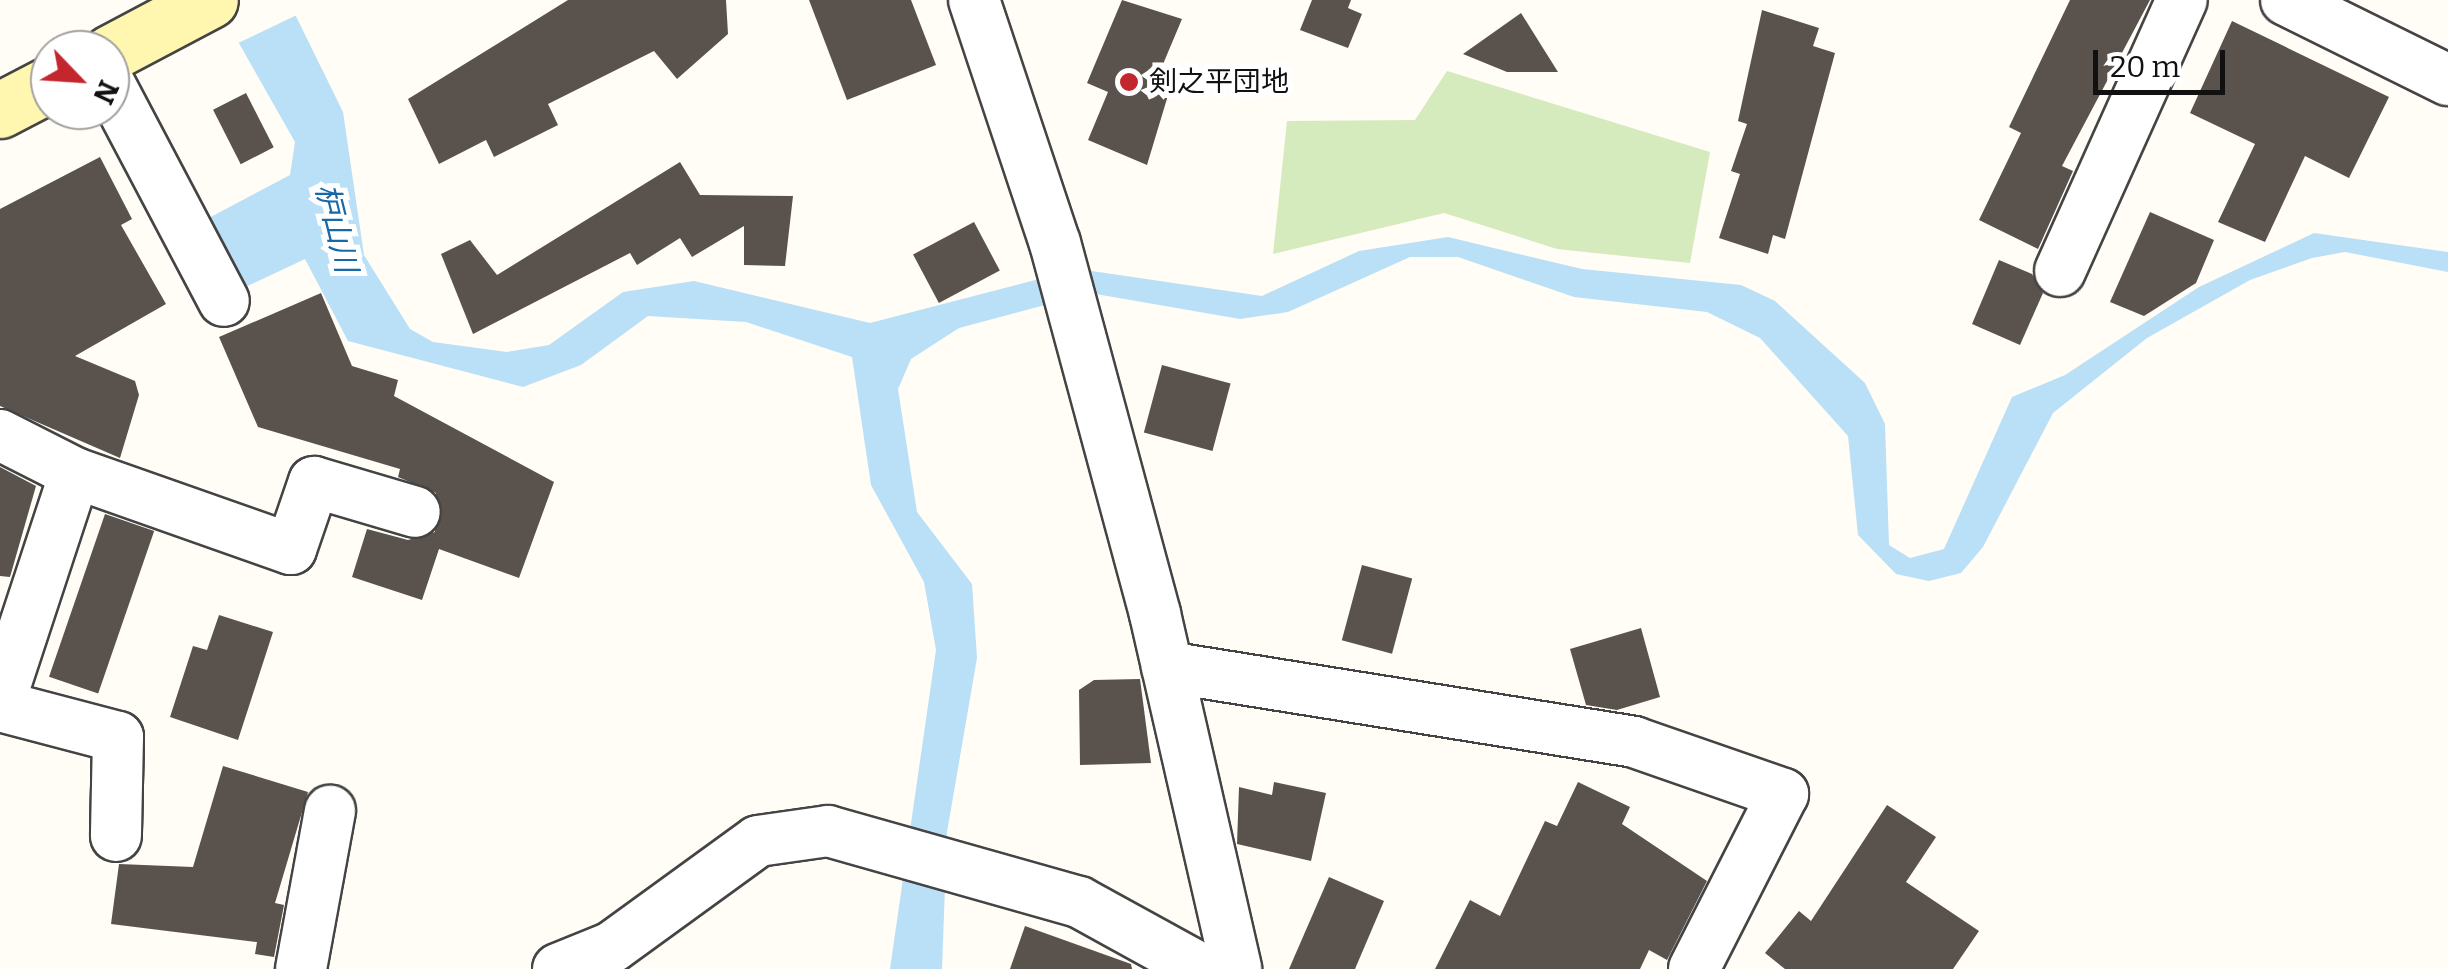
<!DOCTYPE html>
<html>
<head>
<meta charset="utf-8">
<style>
  body { margin:0 }
  #map { position:relative; width:2448px; height:969px; overflow:hidden; background:#fffdf5; font-family:Bitter,"Noto Sans JP",serif }
  div>[style] { position:absolute }
  .green>* { inset:0; background:#d5ebbd }
  .water>* { inset:0; background:#b9e0f7 }
  .pier>* { inset:0; background:#fffdf5 }
  .building>* { inset:0; background:#5a524d; transform-origin:0 0 }
  .roads { filter:drop-shadow(2px 0 #444) drop-shadow(-2px 0 #444) drop-shadow(0 2px #444) drop-shadow(0 -2px #444) }
  .street>* { height:50px; margin:-25px; padding:0 25px; transform-origin:25px; border-radius:25px; background:#fff }
  .secondary>* { height:55px; margin:-27.5px; padding:0 27.5px; transform-origin:27.5px; border-radius:27.5px; background:#fff6b0 }
  .dots>* { width:28px; height:28px; translate:-50% -50%; box-sizing:border-box; border:5px solid #fff; border-radius:50% }
  span { translate:-50% -50%; white-space:nowrap; text-align:center; line-height:1.15; -webkit-text-stroke:10px #fff; paint-order:stroke }
  .poi-label { font-size:28px; color:#111 }
  .left { translate:0 -50%; text-align:left }
  .water-label { font-size:30px; color:#1768a6; font-style:italic }
  .north { position:absolute; left:30px; top:30px; width:100px; height:100px; box-sizing:border-box; background:#fff; border:2px solid #a0a0a0; border-radius:50%; rotate:115deg; font-size:28px; font-weight:700; line-height:40px; text-align:center; color:#111 }
  .north::after { content:''; display:block; margin:auto; width:35px; height:45px; background:#c4262e; clip-path:polygon(50% 0,100% 100%,50% 72%,0 100%) }
  .scale { position:absolute; left:2093px; top:50px; width:132px; height:45px; box-sizing:border-box; border:5px solid #111; border-top:0; padding-left:12px; font-size:30px; line-height:35px; white-space:nowrap; color:#111; -webkit-text-stroke:8px #fff; paint-order:stroke }
</style>
</head>
<body>
<div id="map">
  <div class="green">
    <i style="clip-path:polygon(1447px 71px,1710px 152px,1690px 263px,1557px 249px,1444px 213px,1273px 254px,1287px 121px,1415px 120px)"></i>
  </div>
  <div class="water">
    <i style="clip-path:polygon(288px 0,343px 112px,364px 255px,410px 329px,433px 342px,507px 352px,549px 345px,623px 292px,694px 281px,870px 323px,1078px 269px,1262px 296px,1359px 251px,1448px 237px,1582px 269px,1741px 285px,1775px 301px,1865px 383px,1885px 424px,1889px 545px,1910px 558px,1944px 549px,2012px 397px,2065px 375px,2199px 287px,2314px 233px,2448px 252px,2448px 272px,2345px 252px,2312px 258px,2250px 280px,2147px 338px,2053px 413px,1983px 547px,1961px 573px,1929px 581px,1896px 574px,1858px 535px,1848px 436px,1760px 338px,1707px 312px,1574px 297px,1458px 257px,1410px 257px,1288px 312px,1240px 319px,1090px 293px,959px 328px,911px 359px,898px 389px,917px 512px,972px 584px,977px 658px,947px 832px,942px 969px,890px 969px,936px 650px,924px 582px,871px 485px,852px 357px,746px 322px,648px 316px,581px 365px,523px 387px,348px 341px,305px 259px,237px 291px,205px 220px,290px 175px,295px 142px,236px 38px)"></i>
  </div>
  <div class="pier">
    <i style="clip-path:polygon(217px 0,293px 0,301px 13px,234px 45px)"></i>
  </div>
  <div class="building">
    <i style="clip-path:polygon(568px 0,726px 0,728px 34px,677px 79px,654px 51px,548px 104px,558px 125px,494px 157px,486px 140px,439px 164px,408px 99px)"></i>
    <i style="clip-path:polygon(809px 0,911px 0,936px 65px,847px 100px)"></i>
    <i style="clip-path:polygon(1122px 0,1182px 19px,1158px 76px,1172px 82px,1147px 165px,1088px 140px,1108px 92px,1087px 83px)"></i>
    <i style="clip-path:polygon(1312px 0,1351px 0,1348px 8px,1362px 14px,1348px 48px,1300px 30px)"></i>
    <i style="clip-path:polygon(2070px 0,2150px 0,2062px 166px,2073px 171px,2038px 249px,1979px 220px,2021px 133px,2009px 127px)"></i>
    <i style="clip-path:polygon(1762px 10px,1819px 28px,1813px 46px,1835px 53px,1785px 239px,1773px 235px,1768px 254px,1719px 238px,1740px 174px,1731px 171px,1747px 124px,1738px 121px)"></i>
    <i style="clip-path:polygon(1521px 13px,1558px 72px,1507px 72px,1463px 54px)"></i>
    <i style="clip-path:polygon(2232px 21px,2389px 97px,2349px 178px,2305px 156px,2265px 242px,2218px 222px,2255px 144px,2190px 113px)"></i>
    <i style="left:246px;top:93px;width:61px;height:37px;rotate:63deg"></i>
    <i style="clip-path:polygon(100px 157px,132px 219px,121px 225px,166px 304px,75px 356px,135px 381px,139px 395px,120px 458px,0 406px,0 209px)"></i>
    <i style="clip-path:polygon(680px 162px,700px 195px,793px 196px,785px 266px,744px 265px,744px 226px,692px 257px,680px 238px,637px 265px,630px 253px,473px 334px,441px 254px,470px 240px,497px 275px)"></i>
    <i style="clip-path:polygon(2150px 212px,2214px 240px,2196px 283px,2144px 316px,2110px 302px)"></i>
    <i style="left:974px;top:222px;width:55px;height:69px;rotate:62deg"></i>
    <i style="clip-path:polygon(1999px 260px,2032px 274px,2043px 293px,2020px 345px,1972px 324px)"></i>
    <i style="clip-path:polygon(321px 293px,352px 366px,398px 380px,394px 396px,554px 482px,519px 578px,439px 549px,422px 600px,352px 577px,367px 529px,408px 540px,435px 532px,436px 493px,398px 477px,400px 469px,258px 427px,219px 337px)"></i>
    <i style="left:1162px;top:365px;width:71px;height:70px;rotate:15deg"></i>
    <i style="clip-path:polygon(0 467px,36px 486px,10px 577px,0 576px)"></i>
    <i style="left:105px;top:514px;width:52px;height:172px;rotate:19deg"></i>
    <i style="left:1362px;top:565px;width:52px;height:78px;rotate:15deg"></i>
    <i style="clip-path:polygon(219px 615px,273px 632px,238px 740px,170px 717px,193px 646px,207px 650px)"></i>
    <i style="clip-path:polygon(1641px 628px,1660px 697px,1617px 710px,1586px 705px,1570px 649px)"></i>
    <i style="clip-path:polygon(1140px 679px,1151px 763px,1080px 765px,1079px 690px,1094px 680px)"></i>
    <i style="clip-path:polygon(223px 766px,308px 792px,275px 903px,284px 905px,274px 957px,255px 954px,257px 942px,111px 924px,119px 864px,193px 867px)"></i>
    <i style="clip-path:polygon(1274px 782px,1326px 793px,1311px 861px,1237px 844px,1239px 787px,1272px 795px)"></i>
    <i style="clip-path:polygon(1578px 782px,1630px 807px,1622px 824px,1707px 881px,1667px 960px,1649px 950px,1640px 969px,1435px 969px,1470px 900px,1500px 916px,1545px 821px,1557px 826px)"></i>
    <i style="clip-path:polygon(1887px 805px,1936px 837px,1906px 882px,1979px 931px,1953px 969px,1785px 969px,1765px 953px,1799px 911px,1811px 921px)"></i>
    <i style="clip-path:polygon(1329px 877px,1384px 901px,1355px 969px,1289px 969px)"></i>
    <i style="clip-path:polygon(1025px 926px,1131px 964px,1132px 969px,1010px 969px)"></i>
  </div>
  <div class="roads">
    <div class="street">
      <i style="left:974px;top:0;width:256px;rotate:71.6deg"></i>
      <i style="left:1055px;top:243px;width:384px;rotate:74.9deg"></i>
      <i style="left:1155px;top:614px;width:364px;rotate:77.1deg"></i>
      <i style="left:2286px;top:0;width:181px;rotate:26.3deg"></i>
      <i style="left:110px;top:85px;width:244px;rotate:62.2deg"></i>
      <i style="left:2060px;top:271px;width:297px;rotate:-65.8deg"></i>
      <i style="left:0;top:435px;width:84px;rotate:26.9deg"></i>
      <i style="left:75px;top:473px;width:229px;rotate:19.4deg"></i>
      <i style="left:291px;top:549px;width:71px;rotate:-71.1deg"></i>
      <i style="left:314px;top:482px;width:105px;rotate:16.5deg"></i>
      <i style="left:1167px;top:667px;width:473px;rotate:9.1deg"></i>
      <i style="left:1634px;top:742px;width:158px;rotate:19.2deg"></i>
      <i style="left:1783px;top:794px;width:196px;rotate:117deg"></i>
      <i style="left:0;top:701px;width:240px;rotate:-71.8deg"></i>
      <i style="left:0;top:706px;width:122px;rotate:14.7deg"></i>
      <i style="left:118px;top:737px;width:99px;rotate:91.2deg"></i>
      <i style="left:301px;top:969px;width:161px;rotate:-79.6deg"></i>
      <i style="left:558px;top:969px;width:58px;rotate:-22.2deg"></i>
      <i style="left:612px;top:947px;width:180px;rotate:-36deg"></i>
      <i style="left:758px;top:841px;width:71px;rotate:-8.1deg"></i>
      <i style="left:828px;top:831px;width:261px;rotate:15.8deg"></i>
      <i style="left:1079px;top:902px;width:139px;rotate:28.8deg"></i>
    </div>
    <div class="secondary">
      <i style="left:110px;top:53px;width:113px;rotate:-27.9deg"></i>
      <i style="left:0;top:110px;width:56px;rotate:-27.5deg"></i>
    </div>
  </div>
  <div class="dots">
    <i style="left:1129px;top:82px;background:#c4262e"></i>
  </div>
  <div class="poi-label">
    <span class="left" style="left:1149px;top:82px">剣之平団地</span>
  </div>
  <div class="water-label">
    <span style="left:336px;top:228px;rotate:76deg">枦山川</span>
  </div>
  <div class="north">N</div>
  <div class="scale">20 m</div>
</div>
</body>
</html>
